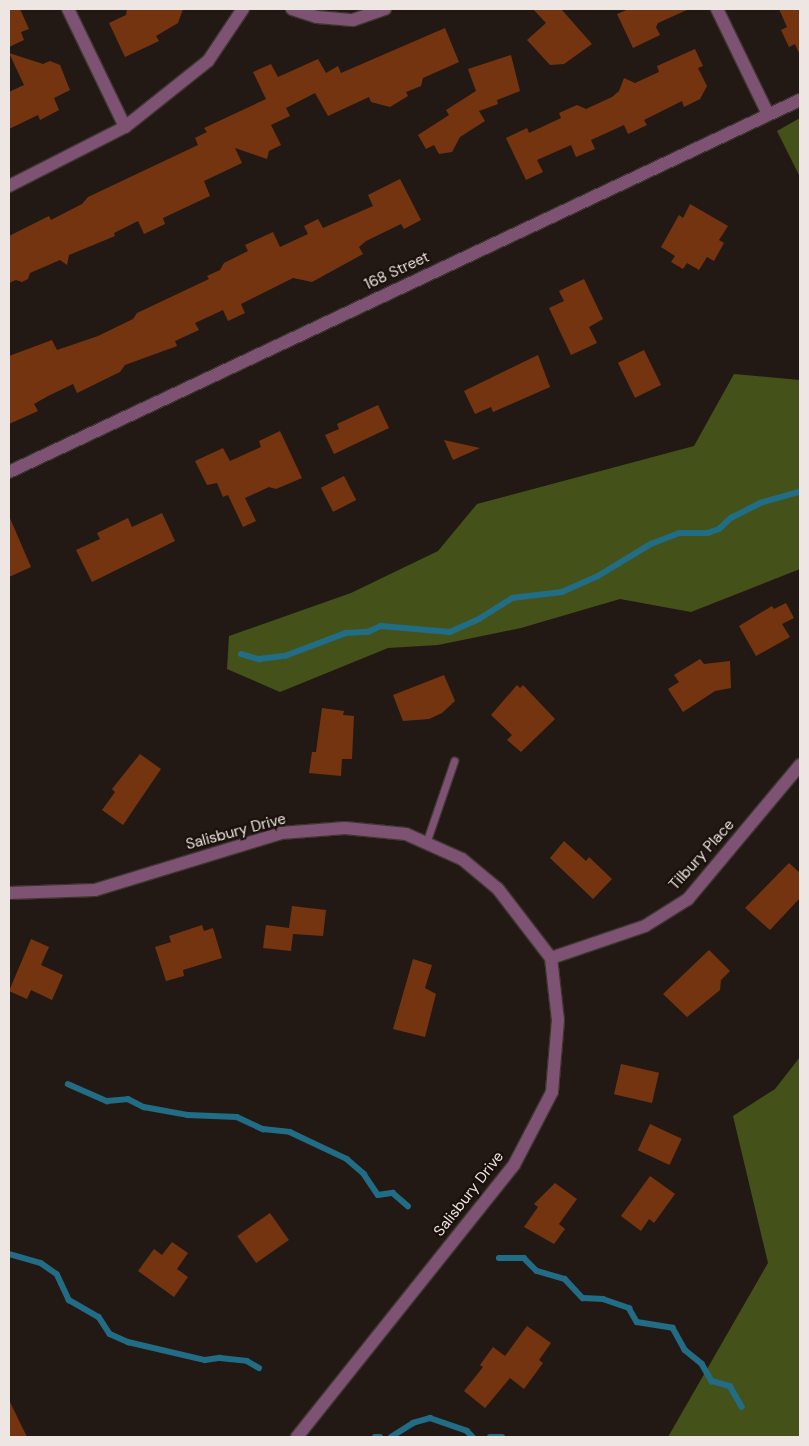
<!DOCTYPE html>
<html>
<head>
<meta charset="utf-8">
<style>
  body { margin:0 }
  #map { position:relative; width:809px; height:1446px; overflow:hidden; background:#231914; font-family:"DM Sans",sans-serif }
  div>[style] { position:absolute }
  .forest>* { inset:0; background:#445219 }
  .stream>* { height:5.5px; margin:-2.75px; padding:0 2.75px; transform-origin:2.75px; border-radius:2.75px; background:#216d86 }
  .building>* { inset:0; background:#753410; transform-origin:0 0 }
  .roads { filter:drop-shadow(1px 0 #3f3631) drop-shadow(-1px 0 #3f3631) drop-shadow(0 1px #3f3631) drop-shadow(0 -1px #3f3631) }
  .service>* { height:7px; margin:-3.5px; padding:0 3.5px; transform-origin:3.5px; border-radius:3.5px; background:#7e5272 }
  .minor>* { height:12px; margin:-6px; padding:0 6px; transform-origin:6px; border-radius:6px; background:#7e5272 }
  .tertiary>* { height:12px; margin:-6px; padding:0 6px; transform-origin:6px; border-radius:6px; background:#7e5272 }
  span { translate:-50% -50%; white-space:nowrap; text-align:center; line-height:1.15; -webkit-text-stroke:4.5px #1a100b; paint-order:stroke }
  .street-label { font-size:15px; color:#ede6e2 }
  .frame { position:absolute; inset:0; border:10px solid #ede6e2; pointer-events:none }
</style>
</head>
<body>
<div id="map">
  <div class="forest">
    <i style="clip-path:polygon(800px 118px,800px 177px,777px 131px)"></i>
    <i style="clip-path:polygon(734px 374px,800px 380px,800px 569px,691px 612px,620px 599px,521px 628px,438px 645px,388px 648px,280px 692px,227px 669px,229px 636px,351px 593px,438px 551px,477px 504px,694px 446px)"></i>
    <i style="clip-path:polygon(800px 1057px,800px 1437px,668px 1437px,768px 1263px,733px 1116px,775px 1089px)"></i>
  </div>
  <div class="stream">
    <i style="left:241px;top:654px;width:19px;rotate:16deg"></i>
    <i style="left:259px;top:659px;width:26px;rotate:-7deg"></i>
    <i style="left:285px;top:656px;width:65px;rotate:-20.7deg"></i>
    <i style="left:346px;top:633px;width:22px;rotate:-3deg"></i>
    <i style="left:368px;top:632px;width:14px;rotate:-25deg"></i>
    <i style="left:381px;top:626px;width:69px;rotate:5deg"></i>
    <i style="left:450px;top:632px;width:32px;rotate:-24deg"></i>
    <i style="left:479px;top:619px;width:39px;rotate:-32deg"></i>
    <i style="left:512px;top:598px;width:50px;rotate:-6.8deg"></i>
    <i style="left:562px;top:592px;width:39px;rotate:-24deg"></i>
    <i style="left:598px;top:576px;width:62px;rotate:-31.1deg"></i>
    <i style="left:651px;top:544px;width:30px;rotate:-21deg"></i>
    <i style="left:679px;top:533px;width:29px"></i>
    <i style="left:708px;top:533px;width:12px;rotate:-20deg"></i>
    <i style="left:719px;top:529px;width:16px;rotate:-43deg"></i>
    <i style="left:731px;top:518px;width:33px;rotate:-27deg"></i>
    <i style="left:760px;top:503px;width:41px;rotate:-15.8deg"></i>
    <i style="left:68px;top:1084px;width:43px;rotate:23.6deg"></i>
    <i style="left:107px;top:1101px;width:21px;rotate:-5deg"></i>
    <i style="left:128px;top:1099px;width:18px;rotate:27deg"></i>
    <i style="left:144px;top:1107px;width:45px;rotate:10.3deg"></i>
    <i style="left:188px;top:1115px;width:49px;rotate:2.3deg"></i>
    <i style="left:237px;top:1117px;width:29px;rotate:25deg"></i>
    <i style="left:263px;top:1129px;width:27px;rotate:6deg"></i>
    <i style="left:290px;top:1132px;width:63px;rotate:25.3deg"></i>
    <i style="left:347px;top:1159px;width:23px;rotate:41deg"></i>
    <i style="left:364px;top:1174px;width:25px;rotate:56deg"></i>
    <i style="left:378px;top:1195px;width:15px;rotate:-8deg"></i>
    <i style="left:393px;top:1193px;width:20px;rotate:41deg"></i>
    <i style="left:9px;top:1254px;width:33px;rotate:16deg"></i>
    <i style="left:41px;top:1263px;width:19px;rotate:35deg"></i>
    <i style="left:57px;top:1274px;width:29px;rotate:65deg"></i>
    <i style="left:69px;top:1300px;width:34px;rotate:30deg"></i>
    <i style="left:99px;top:1317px;width:20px;rotate:57deg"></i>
    <i style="left:110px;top:1334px;width:20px;rotate:24deg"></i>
    <i style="left:128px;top:1342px;width:79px;rotate:13.2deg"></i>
    <i style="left:205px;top:1360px;width:15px;rotate:-8deg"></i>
    <i style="left:220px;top:1358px;width:27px;rotate:6deg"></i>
    <i style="left:247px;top:1361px;width:14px;rotate:30deg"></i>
    <i style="left:499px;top:1258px;width:25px"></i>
    <i style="left:524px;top:1258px;width:18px;rotate:45deg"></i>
    <i style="left:537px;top:1271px;width:29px;rotate:16deg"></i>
    <i style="left:565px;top:1279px;width:26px;rotate:47deg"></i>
    <i style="left:583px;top:1298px;width:20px;rotate:3deg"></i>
    <i style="left:603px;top:1299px;width:28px;rotate:19deg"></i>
    <i style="left:629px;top:1308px;width:16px;rotate:60deg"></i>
    <i style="left:637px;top:1322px;width:36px;rotate:9deg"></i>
    <i style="left:673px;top:1328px;width:25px;rotate:61deg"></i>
    <i style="left:685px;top:1350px;width:22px;rotate:39deg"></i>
    <i style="left:702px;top:1364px;width:20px;rotate:60deg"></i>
    <i style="left:712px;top:1381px;width:19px;rotate:16deg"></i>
    <i style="left:730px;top:1386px;width:24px;rotate:60deg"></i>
    <i style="left:375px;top:1437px;width:5px"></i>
    <i style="left:391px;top:1437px;width:26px;rotate:-32deg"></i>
    <i style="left:413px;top:1423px;width:18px;rotate:-16deg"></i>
    <i style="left:430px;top:1418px;width:39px;rotate:19deg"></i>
    <i style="left:467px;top:1431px;width:8px;rotate:45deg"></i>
    <i style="left:490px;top:1437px;width:12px"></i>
  </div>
  <div class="building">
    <i style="clip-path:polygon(9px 9px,20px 9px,29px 29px,21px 32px,24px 40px,9px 47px)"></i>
    <i style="clip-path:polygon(127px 9px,183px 9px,178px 23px,156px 36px,159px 41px,125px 57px,109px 23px,126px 15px)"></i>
    <i style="clip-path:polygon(533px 9px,561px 9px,592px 44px,564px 64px,550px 65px,527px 40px,546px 23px)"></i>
    <i style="clip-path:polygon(629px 9px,689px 9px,658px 23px,656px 27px,660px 35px,633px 48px,617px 14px)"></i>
    <i style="clip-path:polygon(779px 9px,800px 9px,800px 55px,795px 44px,789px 47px,781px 30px,787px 27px)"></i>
    <i style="clip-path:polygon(445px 28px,459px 62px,423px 78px,421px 86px,406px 92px,408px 96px,390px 107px,371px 102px,369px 97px,328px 116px,315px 93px,286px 108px,290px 116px,271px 125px,281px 145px,269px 151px,267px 159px,235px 148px,242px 163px,204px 181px,210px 196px,163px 218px,165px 224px,144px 234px,138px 221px,114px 233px,115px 236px,69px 255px,67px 265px,60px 260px,30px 273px,28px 279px,22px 282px,16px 280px,9px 283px,9px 236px,49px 216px,51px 220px,82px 204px,88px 197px,198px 145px,195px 138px,207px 132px,204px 128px,266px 99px,253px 72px,271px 64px,278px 77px,318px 59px,326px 73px,338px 66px,341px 73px)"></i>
    <i style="clip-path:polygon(695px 49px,703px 66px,698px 68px,707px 86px,700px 99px,684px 107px,682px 101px,644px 120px,647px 125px,628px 134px,624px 125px,591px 140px,595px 149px,576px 157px,571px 145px,537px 160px,543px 172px,526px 180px,506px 138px,527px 128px,529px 133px,561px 118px,559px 113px,577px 105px,586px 109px,612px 97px,619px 91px,624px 78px,635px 83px,659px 72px,657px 66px)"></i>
    <i style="clip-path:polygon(9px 53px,43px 64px,50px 61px,60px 65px,70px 90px,54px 98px,59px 110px,40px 120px,38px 115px,9px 129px,9px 92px,24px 85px)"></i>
    <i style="clip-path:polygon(511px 55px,520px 91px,497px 100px,498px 104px,479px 111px,485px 121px,460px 137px,452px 152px,439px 154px,434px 145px,426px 149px,418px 135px,449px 115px,446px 110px,476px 91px,468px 69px)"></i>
    <i style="clip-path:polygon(400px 179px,421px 220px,404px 229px,401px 224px,366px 241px,359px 247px,363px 254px,312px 282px,293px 278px,241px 304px,245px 313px,228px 321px,223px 310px,195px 323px,199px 330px,175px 341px,177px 346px,125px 365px,120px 372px,77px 393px,73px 384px,48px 396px,34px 404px,38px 411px,9px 424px,9px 356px,52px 340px,57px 350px,98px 336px,133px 319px,137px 313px,209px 279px,207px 276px,220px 270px,224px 263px,248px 251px,245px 245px,273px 232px,280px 247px,308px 234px,304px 226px,318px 219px,323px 228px,373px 206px,368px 195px)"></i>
    <i style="clip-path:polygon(690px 204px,728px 226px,719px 240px,724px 243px,714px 261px,707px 257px,699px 270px,687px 263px,683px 269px,671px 262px,675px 256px,661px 247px,679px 215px,683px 218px)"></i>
    <i style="clip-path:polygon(584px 279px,603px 319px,589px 327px,597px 343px,571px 355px,549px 308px,564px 301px,559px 291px)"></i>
    <i style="left:644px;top:350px;width:39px;height:29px;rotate:64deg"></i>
    <i style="clip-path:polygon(538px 355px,550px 387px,493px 412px,491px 407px,475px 414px,464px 391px)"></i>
    <i style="clip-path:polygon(378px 405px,389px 428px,334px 454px,325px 435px,339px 429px,337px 424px)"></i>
    <i style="clip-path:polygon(280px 431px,302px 478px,276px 489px,269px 487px,245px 498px,256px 521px,243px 527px,228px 495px,223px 497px,217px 483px,207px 485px,195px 461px,223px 448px,230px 461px,261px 447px,259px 441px)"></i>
    <i style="clip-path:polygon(444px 440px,480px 448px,453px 460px)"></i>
    <i style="left:344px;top:476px;width:27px;height:26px;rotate:63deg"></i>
    <i style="clip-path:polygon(162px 513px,175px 541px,92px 582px,76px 550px,100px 539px,97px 533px,128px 518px,132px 527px)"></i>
    <i style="clip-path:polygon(9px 516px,31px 567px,9px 577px)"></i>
    <i style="clip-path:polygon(786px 603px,794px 618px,782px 624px,790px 637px,756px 656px,739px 626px,772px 606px,774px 609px)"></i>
    <i style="clip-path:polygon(700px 659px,704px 664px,730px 661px,731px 688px,715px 691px,683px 712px,668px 689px,679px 682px,674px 675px)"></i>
    <i style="clip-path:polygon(444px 675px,455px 701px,442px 713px,429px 719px,403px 721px,393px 695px)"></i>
    <i style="clip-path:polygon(517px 685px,520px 688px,523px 685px,555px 719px,521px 752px,507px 740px,512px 735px,491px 715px)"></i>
    <i style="clip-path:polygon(322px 708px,344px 711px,343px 715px,354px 716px,352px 759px,342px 759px,341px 776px,309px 773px,312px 752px,316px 752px)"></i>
    <i style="clip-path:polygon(140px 754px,161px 769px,123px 825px,102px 810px,115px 792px,112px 789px)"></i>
    <i style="clip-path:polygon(564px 841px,586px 861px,589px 857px,612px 879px,593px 899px,550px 858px)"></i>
    <i style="clip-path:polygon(789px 863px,800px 873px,800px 898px,770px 930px,745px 908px)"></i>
    <i style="clip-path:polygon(292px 906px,326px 910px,323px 936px,293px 934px,291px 951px,263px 948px,266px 925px,289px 928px)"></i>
    <i style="clip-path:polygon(202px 925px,204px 931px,213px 928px,222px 958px,183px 970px,184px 976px,166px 981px,155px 947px,171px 942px,169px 936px)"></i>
    <i style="clip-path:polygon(31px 939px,49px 947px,41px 965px,63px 975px,52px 1000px,31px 990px,27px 999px,9px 991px)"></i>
    <i style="clip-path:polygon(709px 950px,730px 971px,721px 980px,720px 990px,687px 1017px,663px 994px)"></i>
    <i style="clip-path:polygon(413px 959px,432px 965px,425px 988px,436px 994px,425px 1037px,393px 1029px)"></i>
    <i style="left:621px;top:1064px;width:39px;height:31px;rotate:13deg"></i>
    <i style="left:650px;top:1124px;width:35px;height:29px;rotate:25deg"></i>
    <i style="clip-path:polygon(650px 1176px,675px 1194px,654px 1223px,649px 1219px,641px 1231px,621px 1216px)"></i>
    <i style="clip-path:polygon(555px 1183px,577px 1199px,559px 1224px,565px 1229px,554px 1244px,524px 1227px,538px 1207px,534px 1204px)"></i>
    <i style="left:270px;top:1213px;width:33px;height:40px;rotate:55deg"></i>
    <i style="clip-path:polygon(172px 1242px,188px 1253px,177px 1269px,188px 1277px,174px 1297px,138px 1271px,154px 1249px,162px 1255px)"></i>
    <i style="clip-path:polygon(527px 1326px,551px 1343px,539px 1360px,543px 1363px,524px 1389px,510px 1378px,485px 1408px,464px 1391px,483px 1367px,480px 1365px,493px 1347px,505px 1356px)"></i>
    <i style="clip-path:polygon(9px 1400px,27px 1437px,9px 1437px)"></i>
  </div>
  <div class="roads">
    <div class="service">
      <i style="left:426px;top:843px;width:87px;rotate:-71.1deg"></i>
    </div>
    <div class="minor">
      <i style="left:68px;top:9px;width:131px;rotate:64.2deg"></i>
      <i style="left:292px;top:9px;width:26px;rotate:18deg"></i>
      <i style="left:317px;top:17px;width:36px;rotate:5deg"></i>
      <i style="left:353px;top:20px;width:34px;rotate:-19deg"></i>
      <i style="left:9px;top:186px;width:130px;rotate:-27deg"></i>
      <i style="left:125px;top:127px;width:106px;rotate:-38.5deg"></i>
      <i style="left:208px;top:61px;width:63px;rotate:-56.1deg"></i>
      <i style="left:9px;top:893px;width:86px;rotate:-2deg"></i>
      <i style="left:95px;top:890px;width:195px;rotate:-17deg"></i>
      <i style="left:281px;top:833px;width:64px;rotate:-4.5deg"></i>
      <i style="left:345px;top:828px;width:61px;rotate:5.6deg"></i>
      <i style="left:406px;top:834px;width:61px;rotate:24.1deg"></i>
      <i style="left:462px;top:859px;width:47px;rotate:39.8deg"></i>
      <i style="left:498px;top:889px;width:87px;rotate:52.5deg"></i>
      <i style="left:551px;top:958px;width:62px;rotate:83.6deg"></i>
      <i style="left:558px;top:1020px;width:72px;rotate:94.8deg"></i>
      <i style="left:552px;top:1092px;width:82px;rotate:117.5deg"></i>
      <i style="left:514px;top:1165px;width:348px;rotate:128.6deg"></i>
      <i style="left:551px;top:958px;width:99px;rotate:-18.8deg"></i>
      <i style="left:645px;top:926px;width:51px;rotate:-32.1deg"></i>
      <i style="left:688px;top:899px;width:175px;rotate:-50.1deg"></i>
    </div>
    <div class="tertiary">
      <i style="left:717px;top:9px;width:117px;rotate:64.1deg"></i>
      <i style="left:9px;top:472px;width:874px;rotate:-25.19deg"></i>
    </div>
  </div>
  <div class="street-label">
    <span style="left:397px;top:271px;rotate:-25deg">168 Street</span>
    <span style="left:236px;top:832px;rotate:-15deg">Salisbury Drive</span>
    <span style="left:702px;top:855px;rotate:-48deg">Tilbury Place</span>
    <span style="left:469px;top:1194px;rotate:-52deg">Salisbury Drive</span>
  </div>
  <div class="frame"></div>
</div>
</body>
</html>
